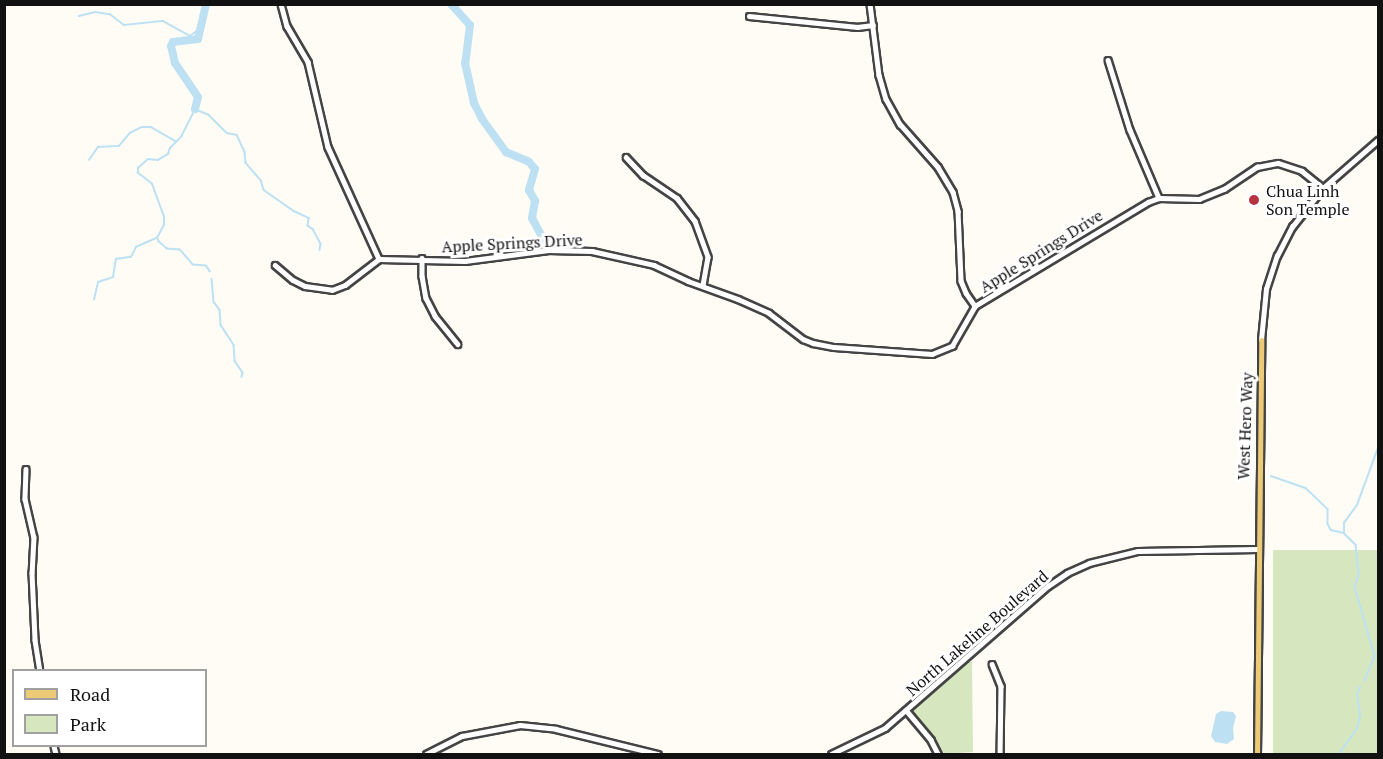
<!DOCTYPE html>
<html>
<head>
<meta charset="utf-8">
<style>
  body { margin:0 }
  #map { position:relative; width:1383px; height:759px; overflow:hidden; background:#fefcf5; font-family:"PT Serif",serif }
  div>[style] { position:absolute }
  .green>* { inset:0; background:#d6e7c0; transform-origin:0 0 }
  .water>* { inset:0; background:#bde1f2 }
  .stream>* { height:1.5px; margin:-0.75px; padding:0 0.75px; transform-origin:0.75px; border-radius:0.75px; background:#bde1f2 }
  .river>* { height:8px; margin:-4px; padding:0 4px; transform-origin:4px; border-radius:4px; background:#bde1f2 }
  .roads { filter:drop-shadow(2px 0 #444) drop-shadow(-2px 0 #444) drop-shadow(0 2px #444) drop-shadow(0 -2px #444) }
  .minor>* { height:4.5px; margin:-2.25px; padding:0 2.25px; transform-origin:2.25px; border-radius:2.25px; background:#fff }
  .major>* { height:5px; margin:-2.5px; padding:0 2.5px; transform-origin:2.5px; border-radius:2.5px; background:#edca76 }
  .dots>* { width:16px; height:16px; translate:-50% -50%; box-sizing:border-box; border:3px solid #fff; border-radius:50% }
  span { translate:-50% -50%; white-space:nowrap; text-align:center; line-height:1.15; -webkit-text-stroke:6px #fff; paint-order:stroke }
  .poi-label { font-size:16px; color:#111 }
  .left { translate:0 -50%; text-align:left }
  .street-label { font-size:16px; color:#111 }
  .frame { position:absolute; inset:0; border:6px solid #111; pointer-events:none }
  .legend { position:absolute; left:12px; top:669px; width:195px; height:78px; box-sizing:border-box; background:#fff; border:2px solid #a0a0a0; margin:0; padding:8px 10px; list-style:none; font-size:18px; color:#111 }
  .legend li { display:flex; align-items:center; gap:12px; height:30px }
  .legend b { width:30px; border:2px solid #a0a0a0 }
</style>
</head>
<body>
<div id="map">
  <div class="green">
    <i style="left:1378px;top:550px;width:204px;height:105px;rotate:90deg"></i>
    <i style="clip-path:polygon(964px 662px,972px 662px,973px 752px,943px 754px,931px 734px,911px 710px)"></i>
  </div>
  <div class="water">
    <i style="clip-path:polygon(1221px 711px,1233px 712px,1236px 716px,1233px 728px,1234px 739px,1227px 744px,1215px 742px,1211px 736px,1216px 714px)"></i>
  </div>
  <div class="stream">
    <i style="left:79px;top:16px;width:16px;rotate:-14deg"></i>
    <i style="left:95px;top:12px;width:15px;rotate:8deg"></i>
    <i style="left:110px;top:14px;width:18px;rotate:38deg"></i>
    <i style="left:124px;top:25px;width:39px;rotate:-6deg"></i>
    <i style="left:163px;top:21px;width:31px;rotate:29deg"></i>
    <i style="left:190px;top:36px;width:14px;rotate:-36deg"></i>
    <i style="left:89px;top:160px;width:16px;rotate:-55deg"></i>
    <i style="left:98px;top:147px;width:21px;rotate:-3deg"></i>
    <i style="left:119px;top:146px;width:17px;rotate:-50deg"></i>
    <i style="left:130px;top:133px;width:13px;rotate:-27deg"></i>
    <i style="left:142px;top:127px;width:9px"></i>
    <i style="left:151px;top:127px;width:28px;rotate:30deg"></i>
    <i style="left:210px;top:272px;width:7px;rotate:-124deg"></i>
    <i style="left:206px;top:266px;width:13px;rotate:-176deg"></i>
    <i style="left:193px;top:265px;width:20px;rotate:-131deg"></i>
    <i style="left:180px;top:250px;width:13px;rotate:-176deg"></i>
    <i style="left:167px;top:249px;width:11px;rotate:-139deg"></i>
    <i style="left:159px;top:242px;width:4px;rotate:-117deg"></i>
    <i style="left:157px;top:238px;width:15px;rotate:-62deg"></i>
    <i style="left:164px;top:225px;width:8px;rotate:-90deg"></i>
    <i style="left:164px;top:217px;width:35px;rotate:-110deg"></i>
    <i style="left:152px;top:184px;width:18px;rotate:-142deg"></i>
    <i style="left:138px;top:173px;width:5px;rotate:-90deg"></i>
    <i style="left:138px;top:168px;width:13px;rotate:-42deg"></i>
    <i style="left:148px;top:159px;width:10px;rotate:6deg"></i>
    <i style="left:158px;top:160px;width:12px;rotate:-31deg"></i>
    <i style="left:168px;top:154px;width:6px;rotate:-72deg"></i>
    <i style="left:170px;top:148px;width:16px;rotate:-45deg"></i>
    <i style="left:181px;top:137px;width:31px;rotate:-63deg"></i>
    <i style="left:195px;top:109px;width:15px;rotate:23deg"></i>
    <i style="left:209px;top:115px;width:25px;rotate:45deg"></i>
    <i style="left:227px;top:133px;width:10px;rotate:11deg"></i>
    <i style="left:237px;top:135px;width:19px;rotate:65deg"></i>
    <i style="left:245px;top:152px;width:11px;rotate:85deg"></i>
    <i style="left:246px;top:163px;width:23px;rotate:49deg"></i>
    <i style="left:261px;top:180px;width:10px;rotate:73deg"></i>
    <i style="left:264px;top:190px;width:37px;rotate:35deg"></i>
    <i style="left:294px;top:211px;width:17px;rotate:25deg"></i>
    <i style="left:309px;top:218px;width:8px;rotate:97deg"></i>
    <i style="left:308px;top:226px;width:6px;rotate:31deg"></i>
    <i style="left:313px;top:229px;width:17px;rotate:62deg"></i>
    <i style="left:321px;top:244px;width:6px;rotate:99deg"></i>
    <i style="left:212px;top:279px;width:23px;rotate:85deg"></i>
    <i style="left:214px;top:302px;width:10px;rotate:53deg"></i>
    <i style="left:220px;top:310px;width:15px;rotate:86deg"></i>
    <i style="left:221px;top:325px;width:24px;rotate:57deg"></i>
    <i style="left:234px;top:345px;width:16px;rotate:86deg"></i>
    <i style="left:235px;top:361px;width:14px;rotate:56deg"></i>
    <i style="left:243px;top:373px;width:4px;rotate:104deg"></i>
    <i style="left:94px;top:300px;width:18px;rotate:-77deg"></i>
    <i style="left:98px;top:282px;width:16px;rotate:-18deg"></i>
    <i style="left:113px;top:277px;width:18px;rotate:-81deg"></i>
    <i style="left:116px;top:259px;width:15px;rotate:-8deg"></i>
    <i style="left:131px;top:257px;width:11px;rotate:-63deg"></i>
    <i style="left:136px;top:247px;width:22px;rotate:-24deg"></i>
    <i style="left:1271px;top:476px;width:37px;rotate:19deg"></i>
    <i style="left:1306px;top:488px;width:30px;rotate:44deg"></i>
    <i style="left:1328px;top:509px;width:15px;rotate:90deg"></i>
    <i style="left:1328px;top:524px;width:7px;rotate:63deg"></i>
    <i style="left:1331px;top:530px;width:13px;rotate:13deg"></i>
    <i style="left:1344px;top:533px;width:17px;rotate:45deg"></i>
    <i style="left:1356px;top:545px;width:31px;rotate:84deg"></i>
    <i style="left:1359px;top:576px;width:12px;rotate:110deg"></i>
    <i style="left:1355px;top:587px;width:72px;rotate:73.8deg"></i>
    <i style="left:1375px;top:656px;width:27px;rotate:112deg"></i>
    <i style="left:1344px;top:532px;width:9px;rotate:-90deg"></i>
    <i style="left:1344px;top:523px;width:22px;rotate:-54deg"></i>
    <i style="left:1357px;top:505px;width:61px;rotate:-69.8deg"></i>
    <i style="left:1339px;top:754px;width:32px;rotate:-55deg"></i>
    <i style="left:1357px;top:728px;width:12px;rotate:-76deg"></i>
    <i style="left:1360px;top:716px;width:22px;rotate:-98deg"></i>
    <i style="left:1357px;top:694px;width:8px;rotate:-67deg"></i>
  </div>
  <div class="river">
    <i style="left:451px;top:4px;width:28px;rotate:48deg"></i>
    <i style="left:470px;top:25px;width:38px;rotate:97deg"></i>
    <i style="left:465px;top:63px;width:41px;rotate:77.3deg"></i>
    <i style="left:474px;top:103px;width:18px;rotate:63deg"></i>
    <i style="left:482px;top:119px;width:41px;rotate:54deg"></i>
    <i style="left:506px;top:152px;width:25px;rotate:23deg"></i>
    <i style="left:529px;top:162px;width:9px;rotate:49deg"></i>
    <i style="left:535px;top:169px;width:22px;rotate:106deg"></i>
    <i style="left:529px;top:190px;width:13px;rotate:61deg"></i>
    <i style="left:535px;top:201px;width:17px;rotate:100deg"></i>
    <i style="left:532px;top:218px;width:24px;rotate:62deg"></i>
    <i style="left:195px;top:109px;width:12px;rotate:-76deg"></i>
    <i style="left:198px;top:97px;width:41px;rotate:-124.1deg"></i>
    <i style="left:175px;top:63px;width:17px;rotate:-103deg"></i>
    <i style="left:171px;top:46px;width:4px;rotate:-63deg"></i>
    <i style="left:173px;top:42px;width:25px;rotate:-7deg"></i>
    <i style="left:198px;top:39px;width:36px;rotate:-77deg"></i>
  </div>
  <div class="roads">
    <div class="minor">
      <i style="left:281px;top:4px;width:23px;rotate:75deg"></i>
      <i style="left:287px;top:26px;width:42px;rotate:59.7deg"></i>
      <i style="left:308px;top:62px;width:87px;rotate:76.8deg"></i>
      <i style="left:328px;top:147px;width:123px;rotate:65.5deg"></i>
      <i style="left:870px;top:4px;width:72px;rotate:82.8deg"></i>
      <i style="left:879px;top:75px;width:25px;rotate:74deg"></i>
      <i style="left:886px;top:99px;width:29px;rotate:61deg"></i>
      <i style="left:900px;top:124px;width:57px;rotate:48.5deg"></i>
      <i style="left:938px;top:167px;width:29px;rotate:59deg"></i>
      <i style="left:953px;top:192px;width:20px;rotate:75deg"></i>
      <i style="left:958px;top:211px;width:70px;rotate:87.5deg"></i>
      <i style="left:961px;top:281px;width:13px;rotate:67deg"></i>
      <i style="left:966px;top:293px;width:16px;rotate:55deg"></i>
      <i style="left:749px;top:16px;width:109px;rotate:5.8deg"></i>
      <i style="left:857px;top:27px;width:16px;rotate:-7deg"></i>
      <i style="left:1108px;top:60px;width:73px;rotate:72.6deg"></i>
      <i style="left:1130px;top:130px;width:74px;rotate:66.9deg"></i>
      <i style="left:626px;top:157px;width:25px;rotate:47deg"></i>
      <i style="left:643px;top:175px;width:41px;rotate:34.1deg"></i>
      <i style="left:677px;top:198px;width:29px;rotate:52deg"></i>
      <i style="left:695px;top:221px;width:38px;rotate:70deg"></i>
      <i style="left:708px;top:257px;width:29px;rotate:100deg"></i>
      <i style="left:422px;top:258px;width:18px;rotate:90deg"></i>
      <i style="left:422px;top:276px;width:22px;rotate:80deg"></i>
      <i style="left:426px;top:298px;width:20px;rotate:63deg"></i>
      <i style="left:435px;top:316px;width:36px;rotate:51deg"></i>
      <i style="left:275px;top:265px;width:23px;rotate:40deg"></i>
      <i style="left:293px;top:280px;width:13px;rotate:27deg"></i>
      <i style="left:305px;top:286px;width:27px;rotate:8deg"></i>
      <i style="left:332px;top:290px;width:14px;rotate:-21deg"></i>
      <i style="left:345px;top:285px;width:43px;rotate:-37.4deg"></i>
      <i style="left:379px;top:259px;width:86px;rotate:1.3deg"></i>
      <i style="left:465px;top:261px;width:84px;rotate:-7.5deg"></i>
      <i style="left:548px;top:250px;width:44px;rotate:1.3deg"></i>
      <i style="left:592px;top:251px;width:64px;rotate:12.7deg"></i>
      <i style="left:654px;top:265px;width:38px;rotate:25deg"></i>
      <i style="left:688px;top:281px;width:53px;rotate:19.8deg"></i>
      <i style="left:738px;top:299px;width:34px;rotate:24deg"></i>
      <i style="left:769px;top:313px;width:43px;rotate:37.4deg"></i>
      <i style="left:803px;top:339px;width:11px;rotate:22deg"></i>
      <i style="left:813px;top:343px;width:21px;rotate:11deg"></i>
      <i style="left:834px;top:347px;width:98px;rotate:4.1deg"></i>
      <i style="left:932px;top:354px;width:22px;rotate:-22deg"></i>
      <i style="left:952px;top:346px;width:46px;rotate:-60.1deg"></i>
      <i style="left:975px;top:306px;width:202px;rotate:-31deg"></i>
      <i style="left:1148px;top:202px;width:12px;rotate:-20deg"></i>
      <i style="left:1159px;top:198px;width:40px;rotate:1.4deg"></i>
      <i style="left:1199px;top:199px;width:27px;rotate:-22deg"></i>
      <i style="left:1224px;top:189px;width:40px;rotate:-34deg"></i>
      <i style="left:1257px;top:167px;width:21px;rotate:-11deg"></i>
      <i style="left:1278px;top:163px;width:25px;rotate:18deg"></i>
      <i style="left:1302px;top:171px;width:27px;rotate:39deg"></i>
      <i style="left:1261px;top:340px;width:51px;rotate:-84.4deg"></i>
      <i style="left:1266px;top:289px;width:35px;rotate:-72deg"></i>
      <i style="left:1277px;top:256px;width:33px;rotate:-63deg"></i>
      <i style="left:1292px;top:227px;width:50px;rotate:-51.5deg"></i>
      <i style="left:1323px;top:188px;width:73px;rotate:-41.1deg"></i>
      <i style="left:26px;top:469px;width:30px;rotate:92deg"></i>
      <i style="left:25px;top:499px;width:39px;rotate:77deg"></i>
      <i style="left:34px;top:537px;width:36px;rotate:93deg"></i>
      <i style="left:32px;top:573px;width:67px;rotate:87.4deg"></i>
      <i style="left:35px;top:640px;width:30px;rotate:81deg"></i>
      <i style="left:992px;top:664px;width:24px;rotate:68deg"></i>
      <i style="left:1001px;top:686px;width:68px;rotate:90.8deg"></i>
      <i style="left:906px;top:710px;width:39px;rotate:50deg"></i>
      <i style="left:931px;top:740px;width:16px;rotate:63deg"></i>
      <i style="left:54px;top:746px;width:8px;rotate:76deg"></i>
      <i style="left:426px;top:754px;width:40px;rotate:-26.6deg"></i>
      <i style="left:462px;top:736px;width:59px;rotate:-10.7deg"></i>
      <i style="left:520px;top:725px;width:36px;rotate:6deg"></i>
      <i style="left:556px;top:729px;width:105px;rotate:13.8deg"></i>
      <i style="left:831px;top:754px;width:60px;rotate:-25.7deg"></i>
      <i style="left:885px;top:728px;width:216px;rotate:-41.1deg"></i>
      <i style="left:1048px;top:586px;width:23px;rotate:-34deg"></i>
      <i style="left:1067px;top:573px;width:24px;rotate:-24deg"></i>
      <i style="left:1089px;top:563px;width:50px;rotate:-13.8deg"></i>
      <i style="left:1138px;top:551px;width:119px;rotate:-1deg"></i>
    </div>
    <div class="major">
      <i style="left:1257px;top:754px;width:414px;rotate:-89.4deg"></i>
    </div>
  </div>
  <div class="dots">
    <i style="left:1254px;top:200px;background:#b63340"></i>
  </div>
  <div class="poi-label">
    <span class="left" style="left:1266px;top:200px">Chua Linh<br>Son Temple</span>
  </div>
  <div class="street-label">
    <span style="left:512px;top:243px;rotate:-3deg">Apple Springs Drive</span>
    <span style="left:1041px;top:251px;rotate:-32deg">Apple Springs Drive</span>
    <span style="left:1245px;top:426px;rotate:-88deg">West Hero Way</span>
    <span style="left:977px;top:633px;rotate:-41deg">North Lakeline Boulevard</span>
  </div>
  <div class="frame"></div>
  <ul class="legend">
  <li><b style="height:8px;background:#edca76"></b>Road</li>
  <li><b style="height:16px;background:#d6e7c0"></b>Park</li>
  </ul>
</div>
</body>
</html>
